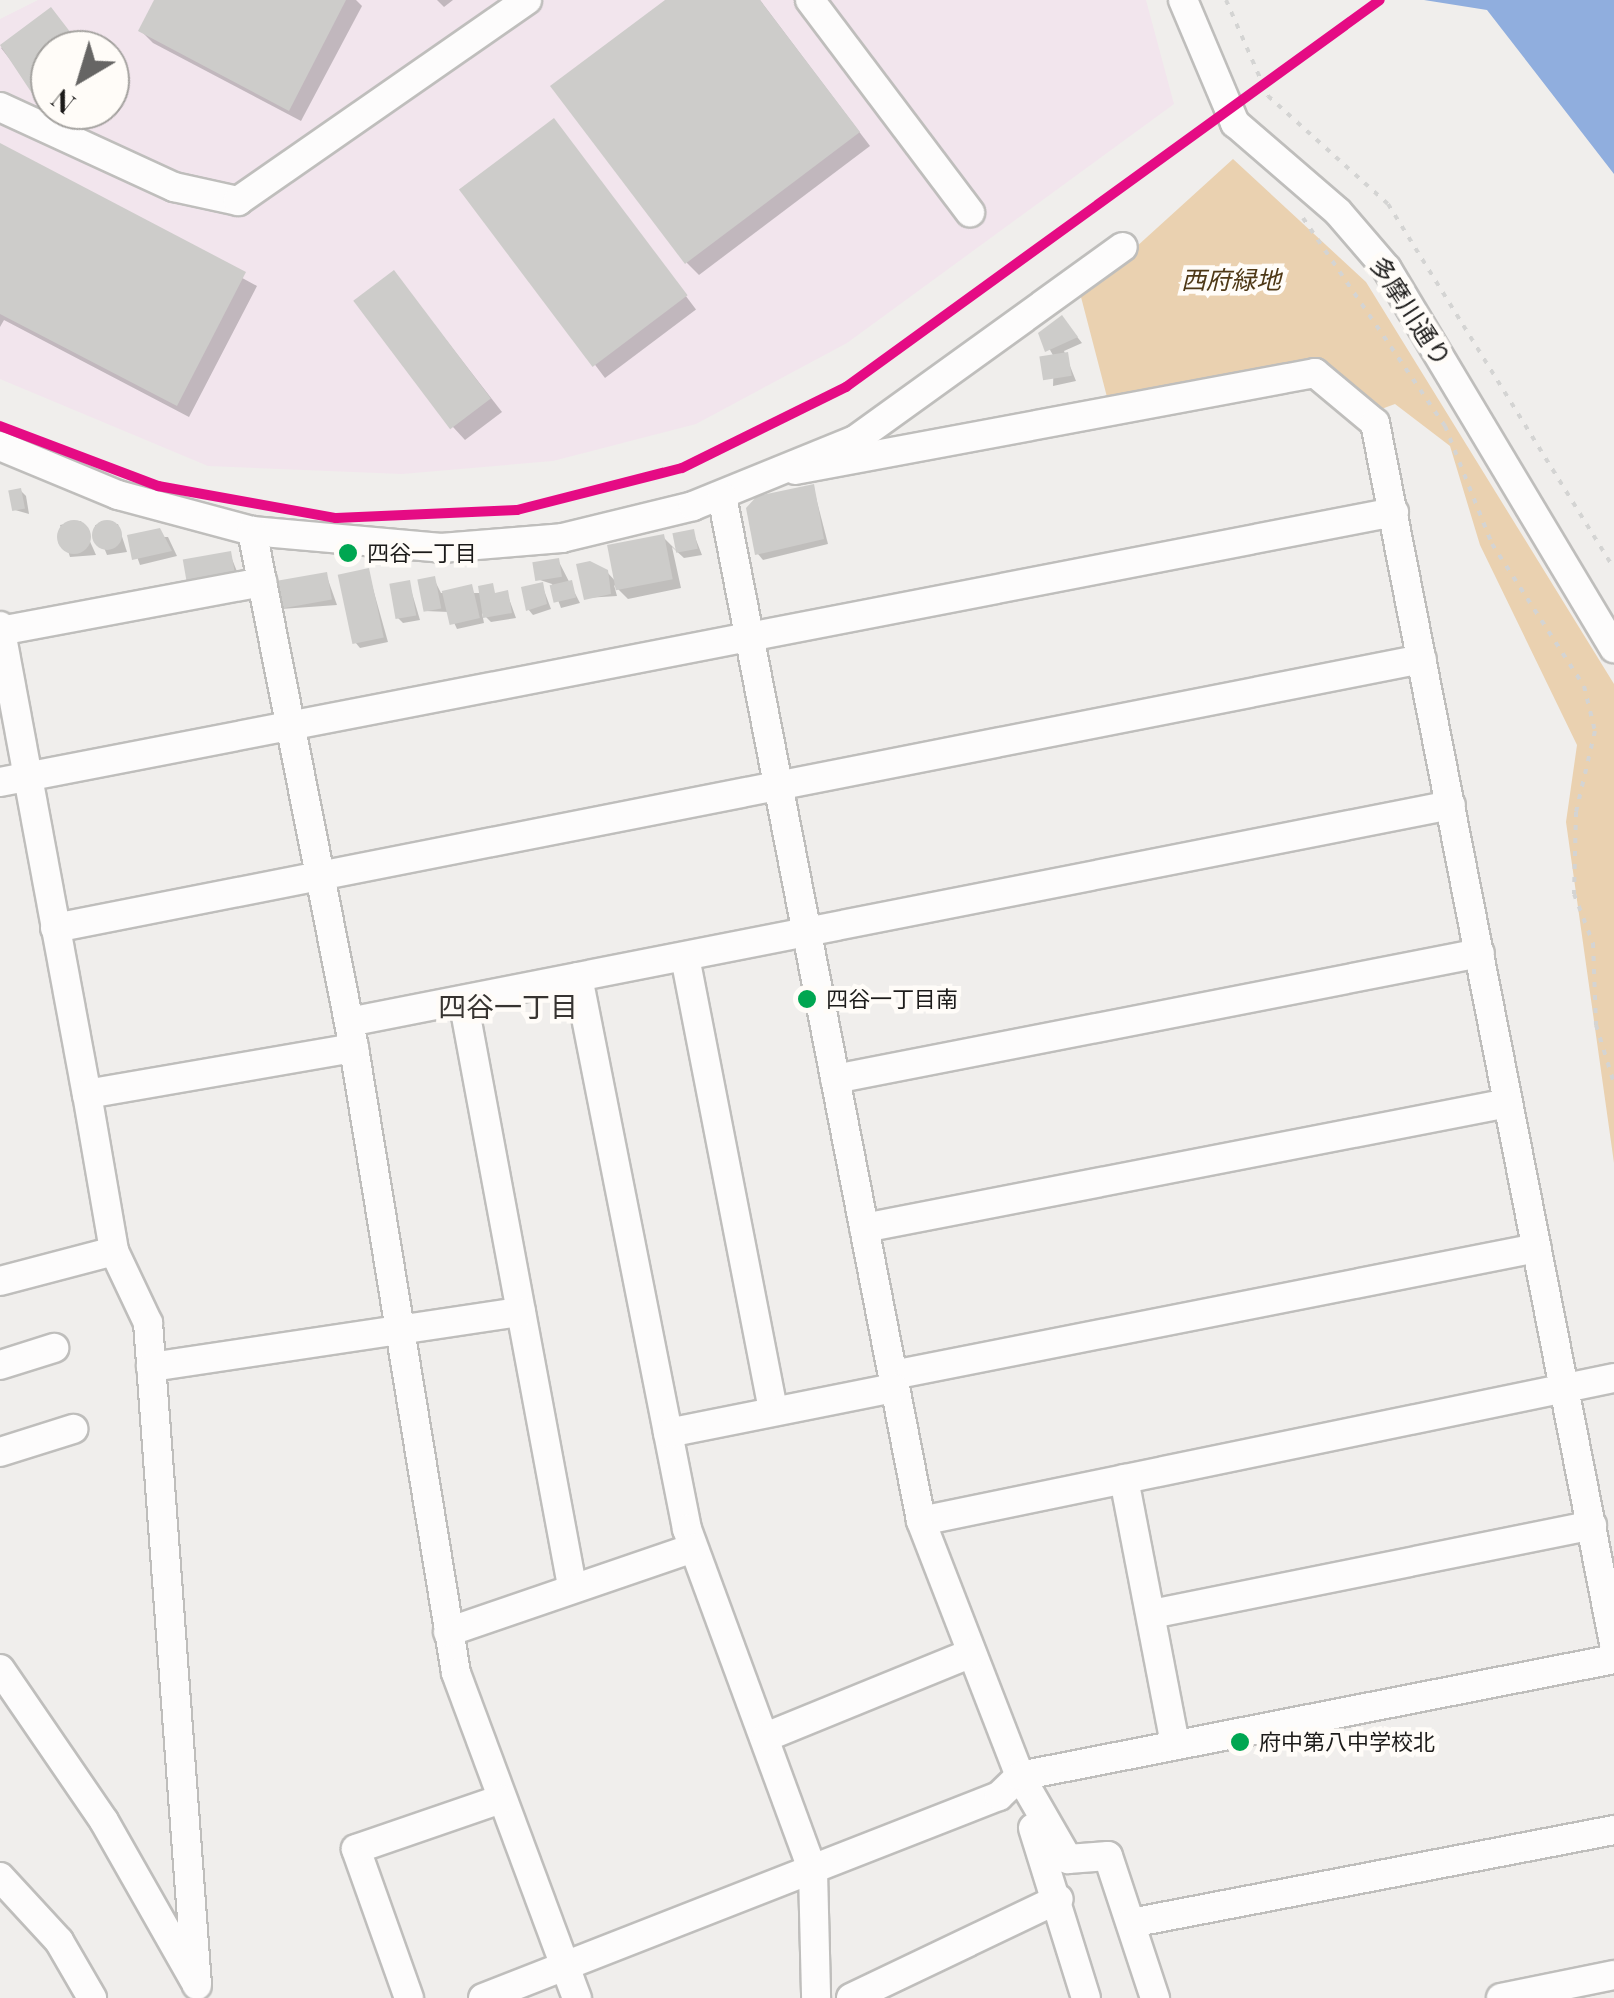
<!DOCTYPE html>
<html>
<head>
<meta charset="utf-8">
<style>
  body { margin:0 }
  #map { position:relative; width:1614px; height:1998px; overflow:hidden; background:#f0eeec; font-family:"Playfair Display","Noto Sans JP",serif }
  div>[style] { position:absolute }
  .industrial>* { inset:0; background:#f2e5ed }
  .green>* { inset:0; background:#ead1b0 }
  .water>* { inset:0; background:#90aede }
  .shadow>* { inset:0; background:#0003; transform-origin:0 0 }
  .building>* { inset:0; background:#cdccca; transform-origin:0 0 }
  .round { border-radius:50% }
  .path>* { height:4px; margin-top:-2px; transform-origin:0; background:repeating-linear-gradient(90deg,#d4d4d3 0 5px,transparent 0 13px) }
  .roads { filter:drop-shadow(2px 0 #bfbebc) drop-shadow(-2px 0 #bfbebc) drop-shadow(0 2px #bfbebc) drop-shadow(0 -2px #bfbebc) }
  .minor>* { height:28px; margin:-14px; padding:0 14px; transform-origin:14px; border-radius:14px; background:#fdfcfc }
  .rail-1>* { height:10px; margin:-5px; padding:0 5px; transform-origin:5px; border-radius:5px; background:#e50b84 }
  .dots>* { width:28px; height:28px; translate:-50% -50%; box-sizing:border-box; border:5px solid #fffcf8; border-radius:50% }
  span { translate:-50% -50%; white-space:nowrap; text-align:center; line-height:1.15; -webkit-text-stroke:9px #fffcf8; paint-order:stroke }
  .bus-label { font-size:22px; color:#1c1b1a }
  .left { translate:0 -50%; text-align:left }
  .park-label { font-size:25px; color:#4e3816; font-style:italic }
  .street-label { font-size:25px; color:#1c1b1a }
  .neighbourhood-label { font-size:28px; color:#373431 }
  .north { position:absolute; left:30px; top:30px; width:100px; height:100px; box-sizing:border-box; background:#fffcf8; border:2px solid #a4a29f; border-radius:50%; rotate:218deg; font-size:28px; font-weight:700; line-height:40px; text-align:center; color:#1c1b1a }
  .north::after { content:''; display:block; margin:auto; width:35px; height:45px; background:#666564; clip-path:polygon(50% 0,100% 100%,50% 72%,0 100%) }
</style>
</head>
<body>
<div id="map">
  <div class="industrial">
    <i style="clip-path:polygon(evenodd,38px 0,1146px 0,1174px 104px,847px 343px,696px 424px,553px 461px,402px 474px,208px 466px,0 379px,0 19px,38px 0,50px 50px,110px 50px,110px 110px,50px 110px,50px 50px)"></i>
  </div>
  <div class="green">
    <i style="clip-path:polygon(1233px 159px,1366px 282px,1614px 684px,1614px 1163px,1566px 822px,1577px 745px,1480px 545px,1450px 446px,1395px 404px,1376px 411px,1320px 365px,1298px 362px,1107px 397px,1081px 297px)"></i>
  </div>
  <div class="water">
    <i style="clip-path:polygon(1424px 0,1614px 0,1614px 174px,1487px 10px)"></i>
  </div>
  <div class="shadow">
    <i style="clip-path:polygon(157px 0,356px 0,362px 6px,301px 121px,153px 43px,141px 31px)"></i>
    <i style="clip-path:polygon(437px 0,453px 0,444px 7px)"></i>
    <i style="clip-path:polygon(669px 0,760px 0,870px 146px,699px 275px,687px 263px)"></i>
    <i style="clip-path:polygon(51px 10px,83px 50px,50px 50px,48px 108px,1px 48px)"></i>
    <i style="left:554px;top:121px;width:236px;height:114px;rotate:53deg"></i>
    <i style="clip-path:polygon(0 146px,257px 286px,189px 417px,4px 320px,0 327px)"></i>
    <i style="clip-path:polygon(394px 273px,502px 412px,465px 440px,453px 427px)"></i>
    <i style="clip-path:polygon(1067px 324px,1082px 343px,1064px 351px,1076px 381px,1053px 386px,1054px 357px,1041px 334px)"></i>
    <i style="clip-path:polygon(813px 486px,828px 544px,763px 560px,758px 554px)"></i>
    <i style="clip-path:polygon(20px 490px,26px 496px,29px 514px,15px 510px)"></i>
    <i style="clip-path:polygon(81px 521px,96px 555px,70px 557px,60px 525px)"></i>
    <i style="clip-path:polygon(118px 524px,127px 552px,107px 555px,95px 525px)"></i>
    <i style="clip-path:polygon(693px 532px,702px 555px,684px 558px,672px 547px,681px 588px,628px 599px,614px 585px,617px 596px,586px 598px,607px 572px,617px 583px,663px 537px,678px 552px)"></i>
    <i style="clip-path:polygon(130px 537px,168px 537px,177px 556px,140px 565px)"></i>
    <i style="clip-path:polygon(230px 554px,240px 579px,189px 581px)"></i>
    <i style="clip-path:polygon(558px 560px,580px 603px,561px 608px,552px 584px,537px 579px)"></i>
    <i style="clip-path:polygon(368px 571px,388px 642px,360px 648px,355px 642px)"></i>
    <i style="clip-path:polygon(326px 574px,337px 605px,281px 609px)"></i>
    <i style="clip-path:polygon(434px 579px,441px 593px,507px 593px,516px 618px,491px 622px,482px 613px,484px 623px,457px 629px,449px 612px,425px 611px)"></i>
    <i style="clip-path:polygon(409px 583px,420px 620px,403px 623px,397px 617px)"></i>
    <i style="clip-path:polygon(542px 585px,551px 609px,533px 615px,528px 609px)"></i>
  </div>
  <div class="building">
    <i style="clip-path:polygon(154px 0,346px 0,289px 111px,138px 31px)"></i>
    <i style="clip-path:polygon(665px 0,760px 0,860px 132px,685px 264px,550px 86px)"></i>
    <i style="clip-path:polygon(51px 7px,84px 50px,50px 50px,50px 91px,37px 101px,0 45px)"></i>
    <i style="left:554px;top:118px;width:222px;height:119px;rotate:53deg"></i>
    <i style="clip-path:polygon(0 143px,246px 272px,177px 406px,0 314px)"></i>
    <i style="left:394px;top:270px;width:161px;height:51px;rotate:53deg"></i>
    <i style="clip-path:polygon(1062px 315px,1078px 337px,1045px 352px,1038px 333px)"></i>
    <i style="left:1068px;top:352px;width:24px;height:29px;rotate:81deg"></i>
    <i style="clip-path:polygon(814px 484px,824px 539px,755px 555px,746px 508px,757px 496px)"></i>
    <i style="left:21px;top:488px;width:21px;height:13px;rotate:79deg"></i>
    <i class="round" style="left:92px;top:520px;width:30px;height:30px"></i>
    <i class="round" style="left:57px;top:520px;width:34px;height:34px"></i>
    <i style="clip-path:polygon(160px 528px,172px 551px,132px 560px,127px 535px)"></i>
    <i style="left:694px;top:529px;width:20px;height:22px;rotate:79deg"></i>
    <i style="left:664px;top:534px;width:46px;height:58px;rotate:79deg"></i>
    <i style="left:231px;top:551px;width:23px;height:49px;rotate:80deg"></i>
    <i style="left:559px;top:558px;width:19px;height:27px;rotate:81deg"></i>
    <i style="clip-path:polygon(590px 561px,608px 570px,611px 594px,584px 600px,576px 564px)"></i>
    <i style="left:369px;top:568px;width:71px;height:32px;rotate:78deg"></i>
    <i style="left:327px;top:572px;width:28px;height:55px;rotate:80deg"></i>
    <i style="left:435px;top:576px;width:33px;height:18px;rotate:79deg"></i>
    <i style="left:410px;top:580px;width:36px;height:21px;rotate:80deg"></i>
    <i style="left:572px;top:580px;width:18px;height:23px;rotate:77deg"></i>
    <i style="clip-path:polygon(543px 582px,547px 604px,526px 611px,521px 587px)"></i>
    <i style="clip-path:polygon(493px 583px,495px 593px,508px 590px,512px 613px,483px 618px,478px 586px)"></i>
    <i style="left:472px;top:584px;width:35px;height:31px;rotate:77deg"></i>
  </div>
  <div class="path">
    <i style="left:1226px;top:0;width:105px;rotate:66.4deg"></i>
    <i style="left:1268px;top:96px;width:161px;rotate:42deg"></i>
    <i style="left:1388px;top:204px;width:428px;rotate:58.2deg"></i>
    <i style="left:1303px;top:218px;width:252px;rotate:55.7deg"></i>
    <i style="left:1445px;top:426px;width:127px;rotate:68.3deg"></i>
    <i style="left:1492px;top:544px;width:169px;rotate:57.1deg"></i>
    <i style="left:1584px;top:686px;width:46px;rotate:76.3deg"></i>
    <i style="left:1595px;top:731px;width:83px;rotate:103.2deg"></i>
    <i style="left:1576px;top:812px;width:82px;rotate:91.4deg"></i>
    <i style="left:1574px;top:894px;width:53px;rotate:68.8deg"></i>
    <i style="left:1593px;top:943px;width:82px;rotate:87.9deg"></i>
    <i style="left:1596px;top:1025px;width:61px;rotate:72.8deg"></i>
  </div>
  <div class="roads">
    <div class="minor">
      <i style="left:810px;top:0;width:266px;rotate:53deg"></i>
      <i style="left:1183px;top:0;width:134px;rotate:67.1deg"></i>
      <i style="left:1235px;top:123px;width:136px;rotate:40.8deg"></i>
      <i style="left:1338px;top:212px;width:75px;rotate:49.3deg"></i>
      <i style="left:1387px;top:269px;width:442px;rotate:59.1deg"></i>
      <i style="left:0;top:107px;width:192px;rotate:24.7deg"></i>
      <i style="left:174px;top:187px;width:66px;rotate:12.3deg"></i>
      <i style="left:238px;top:201px;width:352px;rotate:-34.8deg"></i>
      <i style="left:0;top:446px;width:128px;rotate:22.6deg"></i>
      <i style="left:118px;top:495px;width:139px;rotate:15deg"></i>
      <i style="left:252px;top:531px;width:190px;rotate:5.1deg"></i>
      <i style="left:441px;top:548px;width:121px;rotate:-4.7deg"></i>
      <i style="left:562px;top:538px;width:135px;rotate:-13.7deg"></i>
      <i style="left:693px;top:506px;width:175px;rotate:-22.2deg"></i>
      <i style="left:855px;top:440px;width:330px;rotate:-35.8deg"></i>
      <i style="left:795px;top:470px;width:529px;rotate:-10.57deg"></i>
      <i style="left:1315px;top:373px;width:78px;rotate:39.8deg"></i>
      <i style="left:1375px;top:423px;width:1243px;rotate:78.92deg"></i>
      <i style="left:722px;top:496px;width:1044px;rotate:79.01deg"></i>
      <i style="left:921px;top:1521px;width:274px;rotate:68.8deg"></i>
      <i style="left:1020px;top:1776px;width:96px;rotate:60deg"></i>
      <i style="left:1068px;top:1859px;width:40px;rotate:-4.3deg"></i>
      <i style="left:1108px;top:1856px;width:150px;rotate:71.7deg"></i>
      <i style="left:252px;top:531px;width:527px;rotate:78.84deg"></i>
      <i style="left:354px;top:1048px;width:633px;rotate:80.73deg"></i>
      <i style="left:456px;top:1673px;width:347px;rotate:69.6deg"></i>
      <i style="left:0;top:626px;width:476px;rotate:79.5deg"></i>
      <i style="left:87px;top:1094px;width:271px;rotate:-9.8deg"></i>
      <i style="left:0;top:631px;width:267px;rotate:-10.6deg"></i>
      <i style="left:0;top:782px;width:1420px;rotate:-10.96deg"></i>
      <i style="left:55px;top:928px;width:1393px;rotate:-11.13deg"></i>
      <i style="left:685px;top:957px;width:462px;rotate:79deg"></i>
      <i style="left:578px;top:977px;width:563px;rotate:78.83deg"></i>
      <i style="left:687px;top:1529px;width:364px;rotate:69.8deg"></i>
      <i style="left:813px;top:1871px;width:127px;rotate:88.6deg"></i>
      <i style="left:463px;top:1000px;width:596px;rotate:79.46deg"></i>
      <i style="left:349px;top:1022px;width:1123px;rotate:-11.14deg"></i>
      <i style="left:835px;top:1079px;width:657px;rotate:-11.05deg"></i>
      <i style="left:87px;top:1094px;width:159px;rotate:80.2deg"></i>
      <i style="left:114px;top:1251px;width:80px;rotate:64.7deg"></i>
      <i style="left:148px;top:1323px;width:664px;rotate:85.77deg"></i>
      <i style="left:864px;top:1228px;width:656px;rotate:-10.98deg"></i>
      <i style="left:0;top:1281px;width:118px;rotate:-14.7deg"></i>
      <i style="left:0;top:1365px;width:57px;rotate:-17.5deg"></i>
      <i style="left:151px;top:1367px;width:374px;rotate:-8.5deg"></i>
      <i style="left:893px;top:1375px;width:656px;rotate:-11.16deg"></i>
      <i style="left:668px;top:1433px;width:230px;rotate:-11.3deg"></i>
      <i style="left:0;top:1452px;width:77px;rotate:-17.5deg"></i>
      <i style="left:1124px;top:1479px;width:271px;rotate:79.1deg"></i>
      <i style="left:921px;top:1521px;width:708px;rotate:-11.66deg"></i>
      <i style="left:1152px;top:1614px;width:449px;rotate:-11.4deg"></i>
      <i style="left:448px;top:1632px;width:259px;rotate:-18.9deg"></i>
      <i style="left:0;top:1669px;width:184px;rotate:55.6deg"></i>
      <i style="left:104px;top:1821px;width:184px;rotate:60.4deg"></i>
      <i style="left:766px;top:1737px;width:222px;rotate:-22.2deg"></i>
      <i style="left:1033px;top:1828px;width:178px;rotate:72.7deg"></i>
      <i style="left:0;top:1877px;width:87px;rotate:47.3deg"></i>
      <i style="left:59px;top:1941px;width:66px;rotate:59.9deg"></i>
      <i style="left:1131px;top:1923px;width:492px;rotate:-10.9deg"></i>
      <i style="left:409px;top:1998px;width:158px;rotate:-109.6deg"></i>
      <i style="left:356px;top:1849px;width:153px;rotate:-19deg"></i>
      <i style="left:483px;top:1998px;width:554px;rotate:-21.38deg"></i>
      <i style="left:999px;top:1796px;width:29px;rotate:-44deg"></i>
      <i style="left:1020px;top:1776px;width:605px;rotate:-11.14deg"></i>
      <i style="left:851px;top:1998px;width:230px;rotate:-25.5deg"></i>
      <i style="left:1501px;top:1998px;width:115px;rotate:-11.5deg"></i>
    </div>
  </div>
  <div class="rail-1">
    <i style="left:0;top:426px;width:169px;rotate:20.8deg"></i>
    <i style="left:158px;top:486px;width:181px;rotate:10.2deg"></i>
    <i style="left:336px;top:518px;width:181px;rotate:-2.5deg"></i>
    <i style="left:517px;top:510px;width:170px;rotate:-14.3deg"></i>
    <i style="left:682px;top:468px;width:183px;rotate:-26.3deg"></i>
    <i style="left:846px;top:387px;width:659px;rotate:-35.93deg"></i>
  </div>
  <div class="dots">
    <i style="left:348px;top:553px;background:#00a651"></i>
    <i style="left:807px;top:999px;background:#00a651"></i>
    <i style="left:1240px;top:1742px;background:#00a651"></i>
  </div>
  <div class="bus-label">
    <span class="left" style="left:367px;top:553px">四谷一丁目</span>
    <span class="left" style="left:826px;top:999px">四谷一丁目南</span>
    <span class="left" style="left:1259px;top:1742px">府中第八中学校北</span>
  </div>
  <div class="park-label">
    <span style="left:1231px;top:279px">西府緑地</span>
  </div>
  <div class="street-label">
    <span style="left:1411px;top:311px;rotate:57deg">多摩川通り</span>
  </div>
  <div class="neighbourhood-label">
    <span style="left:508px;top:1006px">四谷一丁目</span>
  </div>
  <div class="north">N</div>
</div>
</body>
</html>
